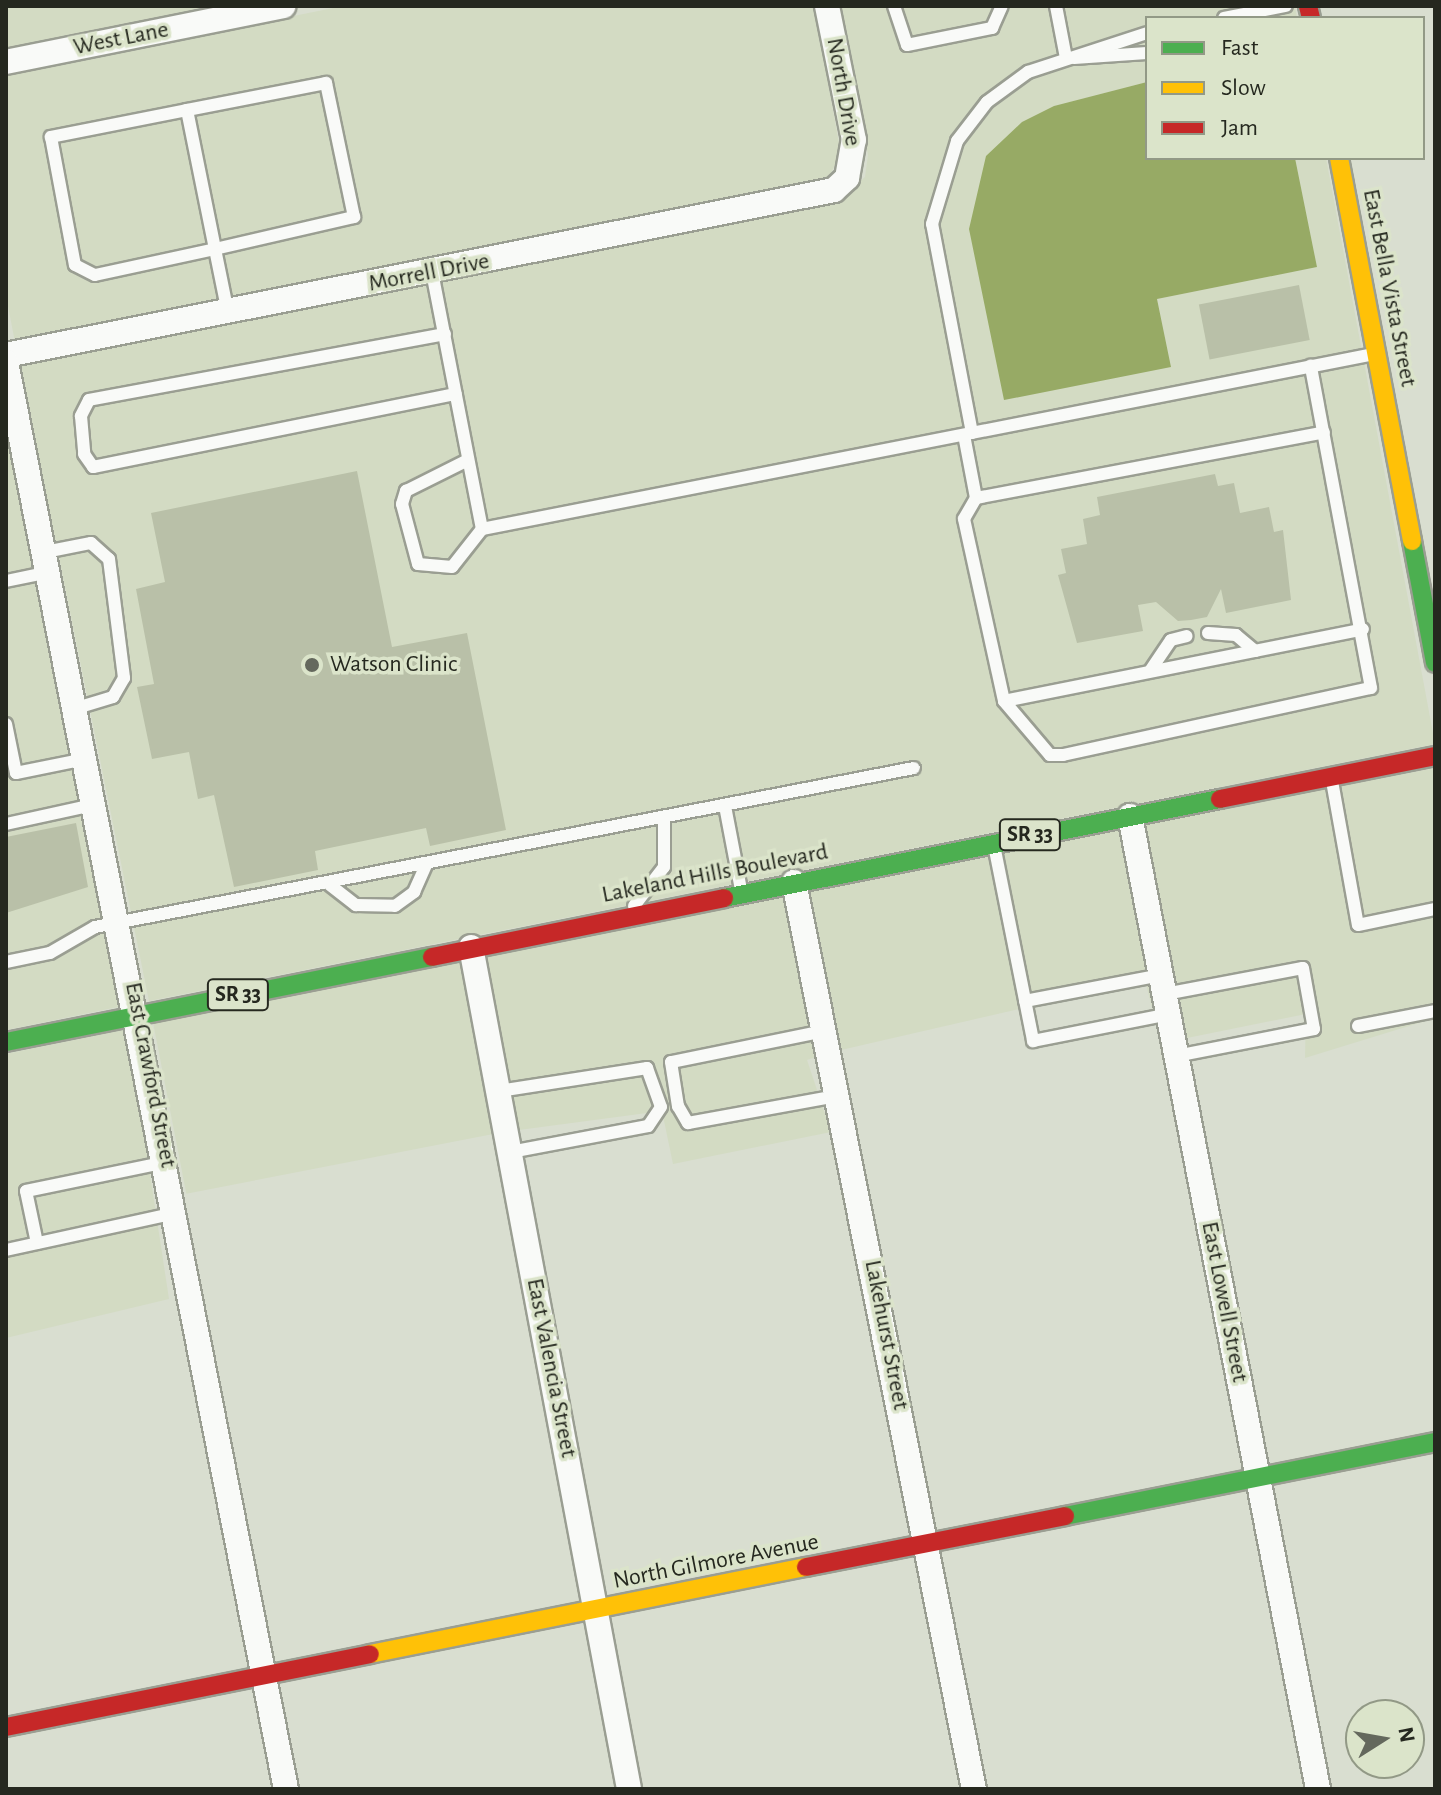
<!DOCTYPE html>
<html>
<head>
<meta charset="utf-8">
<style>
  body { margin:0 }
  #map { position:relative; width:1441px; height:1795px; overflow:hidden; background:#d9ded0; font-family:"Alegreya Sans",sans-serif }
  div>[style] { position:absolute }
  .built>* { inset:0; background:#d3dbc3; transform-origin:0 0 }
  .water>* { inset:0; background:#97aa65 }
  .building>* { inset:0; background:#b9c0a8; transform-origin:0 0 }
  .roads { filter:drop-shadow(2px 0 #9a9e92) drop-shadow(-2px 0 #9a9e92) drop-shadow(0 2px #9a9e92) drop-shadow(0 -2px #9a9e92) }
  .lane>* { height:12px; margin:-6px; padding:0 6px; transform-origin:6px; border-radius:6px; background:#f9faf8 }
  .street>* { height:24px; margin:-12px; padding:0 12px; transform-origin:12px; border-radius:12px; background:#f9faf8 }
  .fast>* { height:18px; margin:-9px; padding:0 9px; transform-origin:9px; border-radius:9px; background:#4caf50 }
  .slow>* { height:18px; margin:-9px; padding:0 9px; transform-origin:9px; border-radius:9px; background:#ffc107 }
  .jam>* { height:18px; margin:-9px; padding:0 9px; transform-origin:9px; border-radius:9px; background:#c62828 }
  .dots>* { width:22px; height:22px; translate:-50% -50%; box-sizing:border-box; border:4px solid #dbe4ca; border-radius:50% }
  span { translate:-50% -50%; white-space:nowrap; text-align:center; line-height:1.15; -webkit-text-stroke:7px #dbe4ca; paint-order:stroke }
  .shield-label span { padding:2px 6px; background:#dbe4ca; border:2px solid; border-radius:6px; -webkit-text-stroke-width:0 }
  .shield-label { font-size:22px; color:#25281f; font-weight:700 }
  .street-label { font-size:24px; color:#25281f }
  .poi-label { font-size:24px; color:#25281f }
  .left { translate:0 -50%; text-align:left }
  .frame { position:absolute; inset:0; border:8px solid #25281f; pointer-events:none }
  .legend { position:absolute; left:1145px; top:16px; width:280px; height:144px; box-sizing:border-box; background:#dbe4ca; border:2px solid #929986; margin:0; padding:10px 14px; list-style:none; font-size:24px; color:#25281f }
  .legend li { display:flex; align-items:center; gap:16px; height:40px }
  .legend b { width:40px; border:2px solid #929986 }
  .north { position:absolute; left:1345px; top:1699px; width:80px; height:80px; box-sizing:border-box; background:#dbe4ca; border:2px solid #929986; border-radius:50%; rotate:79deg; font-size:22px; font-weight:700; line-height:32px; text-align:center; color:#25281f }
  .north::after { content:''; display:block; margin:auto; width:28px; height:36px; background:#64685d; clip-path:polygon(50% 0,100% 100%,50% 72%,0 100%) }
</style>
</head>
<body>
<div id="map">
  <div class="built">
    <i style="clip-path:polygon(6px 6px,225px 6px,6px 50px)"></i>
    <i style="clip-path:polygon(343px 6px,814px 6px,841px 154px,827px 180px,15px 342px,6px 296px,6px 74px)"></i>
    <i style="clip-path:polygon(840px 6px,1295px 6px,1297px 18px,1147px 18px,1147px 82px,1054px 106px,1171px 367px,1157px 299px,1317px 267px,1295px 158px,1326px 158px,1435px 744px,149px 1001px,20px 365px,838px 201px,865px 177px,868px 155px)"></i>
    <i style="clip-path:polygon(6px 426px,123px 1006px,6px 1030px)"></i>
    <i style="clip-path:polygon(1435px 768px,1435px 1018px,1305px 1058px,1306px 1014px,1187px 1038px,1145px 824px)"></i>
    <i style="clip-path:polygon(1120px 829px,1161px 1043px,1145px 980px,841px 1050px,809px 891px)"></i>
    <i style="clip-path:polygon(784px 896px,816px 1057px,807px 1060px,831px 1132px,673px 1164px,662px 1111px,519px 1130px,486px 956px)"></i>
    <i style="left:461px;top:961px;width:176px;height:314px;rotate:79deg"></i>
    <i style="clip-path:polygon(128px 1029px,169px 1299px,6px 1338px,6px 1054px)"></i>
  </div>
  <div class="water">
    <i style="clip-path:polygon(1147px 82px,1147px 158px,1295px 158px,1317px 267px,1157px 299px,1171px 367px,1004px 400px,969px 229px,986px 156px,1022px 122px,1054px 106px)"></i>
  </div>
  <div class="building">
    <i style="left:1299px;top:285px;width:56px;height:102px;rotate:79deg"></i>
    <i style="clip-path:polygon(357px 471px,392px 647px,467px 633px,506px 830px,430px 846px,426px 828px,315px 851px,318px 870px,234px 887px,214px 795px,198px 799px,189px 752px,152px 759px,137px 687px,154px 684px,136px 589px,165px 582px,151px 513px)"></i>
    <i style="clip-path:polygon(1215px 474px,1218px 486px,1234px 483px,1240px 513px,1269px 507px,1274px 532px,1283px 530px,1291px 600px,1226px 613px,1221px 589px,1207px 617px,1191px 620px,1178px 621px,1156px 602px,1138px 605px,1143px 631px,1077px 643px,1058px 575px,1066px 573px,1061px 549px,1087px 544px,1083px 519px,1100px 515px,1097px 497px)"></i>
    <i style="clip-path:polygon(76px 823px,88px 887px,6px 913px,6px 837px)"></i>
  </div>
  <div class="roads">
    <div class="lane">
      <i style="left:894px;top:6px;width:41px;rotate:71.6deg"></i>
      <i style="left:907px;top:45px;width:87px;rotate:-11.3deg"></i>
      <i style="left:992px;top:28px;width:24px;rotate:-66deg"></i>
      <i style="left:1056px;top:6px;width:53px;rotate:79.1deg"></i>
      <i style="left:1224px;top:18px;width:63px;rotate:-11deg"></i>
      <i style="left:1074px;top:58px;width:73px;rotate:-3.9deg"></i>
      <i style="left:187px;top:110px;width:139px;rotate:168.8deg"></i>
      <i style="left:51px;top:137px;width:130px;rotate:79.4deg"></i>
      <i style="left:75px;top:265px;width:22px;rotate:27deg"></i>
      <i style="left:95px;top:275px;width:123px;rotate:-12.2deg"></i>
      <i style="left:215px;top:249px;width:143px;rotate:-13deg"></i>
      <i style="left:354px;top:217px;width:137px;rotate:-101.8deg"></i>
      <i style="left:326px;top:83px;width:142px;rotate:169deg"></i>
      <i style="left:187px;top:110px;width:142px;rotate:78.6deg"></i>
      <i style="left:215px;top:249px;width:65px;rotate:78.5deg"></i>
      <i style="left:432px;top:272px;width:262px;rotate:79deg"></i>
      <i style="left:482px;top:529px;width:48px;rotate:128.3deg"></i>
      <i style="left:452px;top:567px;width:34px;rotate:-175deg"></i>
      <i style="left:418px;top:564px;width:62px;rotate:-104.9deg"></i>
      <i style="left:402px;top:504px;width:14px;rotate:-73deg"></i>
      <i style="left:406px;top:491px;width:69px;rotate:-26.6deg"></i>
      <i style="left:445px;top:334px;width:362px;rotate:169.5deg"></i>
      <i style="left:89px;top:400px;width:18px;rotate:117deg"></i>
      <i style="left:81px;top:416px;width:38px;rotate:85deg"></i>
      <i style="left:84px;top:454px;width:16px;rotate:55deg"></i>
      <i style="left:93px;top:467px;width:370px;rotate:-11.4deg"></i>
      <i style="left:972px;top:433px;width:213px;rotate:-100.8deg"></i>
      <i style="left:932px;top:224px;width:87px;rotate:-73.2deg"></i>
      <i style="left:957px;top:141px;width:49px;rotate:-52.4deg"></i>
      <i style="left:987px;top:102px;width:51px;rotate:-36.2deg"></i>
      <i style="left:1028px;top:72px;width:125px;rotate:-18.1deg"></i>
      <i style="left:964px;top:435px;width:64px;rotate:79.2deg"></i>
      <i style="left:976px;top:498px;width:24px;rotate:120deg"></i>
      <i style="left:964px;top:519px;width:186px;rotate:77.6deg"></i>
      <i style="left:1004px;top:701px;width:71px;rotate:49.6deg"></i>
      <i style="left:1050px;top:755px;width:13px"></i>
      <i style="left:1063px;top:755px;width:315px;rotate:-12.3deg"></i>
      <i style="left:1371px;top:688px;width:328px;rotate:-100.6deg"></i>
      <i style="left:976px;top:498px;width:354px;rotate:-10.7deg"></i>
      <i style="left:482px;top:529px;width:909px;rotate:-11.1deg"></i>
      <i style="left:45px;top:552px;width:47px;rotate:-11.1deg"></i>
      <i style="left:91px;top:543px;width:24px;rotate:42deg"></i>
      <i style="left:109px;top:559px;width:120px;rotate:82.8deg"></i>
      <i style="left:124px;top:678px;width:22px;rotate:120deg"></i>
      <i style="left:113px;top:697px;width:38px;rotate:163deg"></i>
      <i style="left:6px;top:581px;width:44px;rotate:-11.8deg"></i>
      <i style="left:1208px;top:633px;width:28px;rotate:4deg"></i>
      <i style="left:1236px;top:635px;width:25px;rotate:40deg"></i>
      <i style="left:1150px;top:671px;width:37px;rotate:-56deg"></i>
      <i style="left:1171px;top:640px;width:16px;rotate:-14deg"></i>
      <i style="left:1004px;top:701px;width:366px;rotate:-11.3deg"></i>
      <i style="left:6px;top:724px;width:50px;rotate:78.5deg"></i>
      <i style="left:16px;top:773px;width:70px;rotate:-11.5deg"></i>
      <i style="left:1332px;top:781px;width:146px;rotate:79.8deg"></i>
      <i style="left:1358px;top:925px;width:79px;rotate:-11.7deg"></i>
      <i style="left:725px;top:806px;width:86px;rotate:79.2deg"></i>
      <i style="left:6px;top:824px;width:93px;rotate:-12.4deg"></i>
      <i style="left:995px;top:850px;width:195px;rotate:78.7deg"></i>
      <i style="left:1033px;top:1041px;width:139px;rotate:-11.2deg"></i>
      <i style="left:330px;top:885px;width:33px;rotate:38deg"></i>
      <i style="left:356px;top:905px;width:39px;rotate:1deg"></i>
      <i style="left:395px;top:906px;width:24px;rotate:-36deg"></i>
      <i style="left:414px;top:892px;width:30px;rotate:-66deg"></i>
      <i style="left:634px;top:906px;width:49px;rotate:-52.4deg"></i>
      <i style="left:664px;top:867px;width:50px;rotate:-90deg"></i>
      <i style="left:6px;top:962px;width:45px;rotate:-11.6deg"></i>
      <i style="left:50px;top:953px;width:52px;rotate:-30deg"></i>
      <i style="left:95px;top:927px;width:834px;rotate:-10.99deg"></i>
      <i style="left:1165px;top:994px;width:140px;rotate:-10.7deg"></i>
      <i style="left:1303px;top:968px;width:62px;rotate:79.8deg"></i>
      <i style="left:1314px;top:1029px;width:140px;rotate:168.9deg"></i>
      <i style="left:1025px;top:1001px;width:138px;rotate:-10.8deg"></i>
      <i style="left:1358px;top:1026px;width:78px;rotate:-11deg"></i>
      <i style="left:824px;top:1031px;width:156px;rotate:168.5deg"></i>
      <i style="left:671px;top:1062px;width:45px;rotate:81deg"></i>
      <i style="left:678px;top:1106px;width:20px;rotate:60deg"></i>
      <i style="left:688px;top:1123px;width:151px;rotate:-10.3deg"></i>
      <i style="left:499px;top:1091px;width:150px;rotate:-8.8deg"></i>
      <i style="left:647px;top:1068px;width:41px;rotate:70.3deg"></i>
      <i style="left:661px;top:1107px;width:23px;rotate:124deg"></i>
      <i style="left:648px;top:1126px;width:140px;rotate:169.3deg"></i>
      <i style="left:37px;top:1243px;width:53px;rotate:-101.9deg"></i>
      <i style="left:26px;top:1191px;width:143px;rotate:-11.7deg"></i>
      <i style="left:6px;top:1250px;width:173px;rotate:-12.3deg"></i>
    </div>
    <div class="street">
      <i style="left:6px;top:62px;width:283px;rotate:-11.4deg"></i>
      <i style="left:6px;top:355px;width:844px;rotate:-11.27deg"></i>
      <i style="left:834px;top:190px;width:18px;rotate:-43deg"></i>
      <i style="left:847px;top:178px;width:39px;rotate:-80deg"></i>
      <i style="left:854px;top:140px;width:137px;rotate:-101.4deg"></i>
      <i style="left:6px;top:362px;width:1454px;rotate:78.9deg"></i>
      <i style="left:1130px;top:816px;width:991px;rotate:79.06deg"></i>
      <i style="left:794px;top:882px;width:925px;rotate:78.78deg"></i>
      <i style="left:471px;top:947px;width:857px;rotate:79.37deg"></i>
    </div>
    <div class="fast">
      <i style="left:1412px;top:541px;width:124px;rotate:79.3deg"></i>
      <i style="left:724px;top:898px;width:506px;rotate:-11.29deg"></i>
      <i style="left:6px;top:1042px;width:434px;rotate:-11.3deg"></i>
      <i style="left:1065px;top:1516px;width:377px;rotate:-11.3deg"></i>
    </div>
    <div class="slow">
      <i style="left:1339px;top:158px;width:390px;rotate:79.2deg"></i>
      <i style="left:370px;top:1654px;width:445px;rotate:-11.3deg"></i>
    </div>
    <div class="jam">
      <i style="left:1308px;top:6px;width:12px;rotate:76deg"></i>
      <i style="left:1220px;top:799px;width:219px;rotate:-11.3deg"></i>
      <i style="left:432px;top:957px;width:298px;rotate:-11.4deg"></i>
      <i style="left:806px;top:1567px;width:264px;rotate:-11.1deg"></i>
      <i style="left:6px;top:1727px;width:371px;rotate:-11.3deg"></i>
    </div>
  </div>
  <div class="dots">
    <i style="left:312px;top:665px;background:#64685d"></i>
  </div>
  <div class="shield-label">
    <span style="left:1030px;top:835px">SR 33</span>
    <span style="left:238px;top:995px">SR 33</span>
  </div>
  <div class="street-label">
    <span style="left:121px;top:39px;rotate:-11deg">West Lane</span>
    <span style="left:843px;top:92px;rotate:80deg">North Drive</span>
    <span style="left:429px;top:273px;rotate:-11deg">Morrell Drive</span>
    <span style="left:1389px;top:288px;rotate:79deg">East Bella Vista Street</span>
    <span style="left:715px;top:874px;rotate:-11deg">Lakeland Hills Boulevard</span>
    <span style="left:150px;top:1075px;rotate:79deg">East Crawford Street</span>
    <span style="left:1224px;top:1302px;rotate:79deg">East Lowell Street</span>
    <span style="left:886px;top:1335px;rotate:79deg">Lakehurst Street</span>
    <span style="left:551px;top:1368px;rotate:79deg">East Valencia Street</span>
    <span style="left:716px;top:1562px;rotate:-11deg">North Gilmore Avenue</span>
  </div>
  <div class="poi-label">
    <span class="left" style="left:330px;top:665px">Watson Clinic</span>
  </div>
  <div class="frame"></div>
  <ul class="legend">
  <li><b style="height:10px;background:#4caf50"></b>Fast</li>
  <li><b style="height:10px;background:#ffc107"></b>Slow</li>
  <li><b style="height:10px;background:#c62828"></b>Jam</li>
  </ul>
  <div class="north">N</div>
</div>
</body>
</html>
